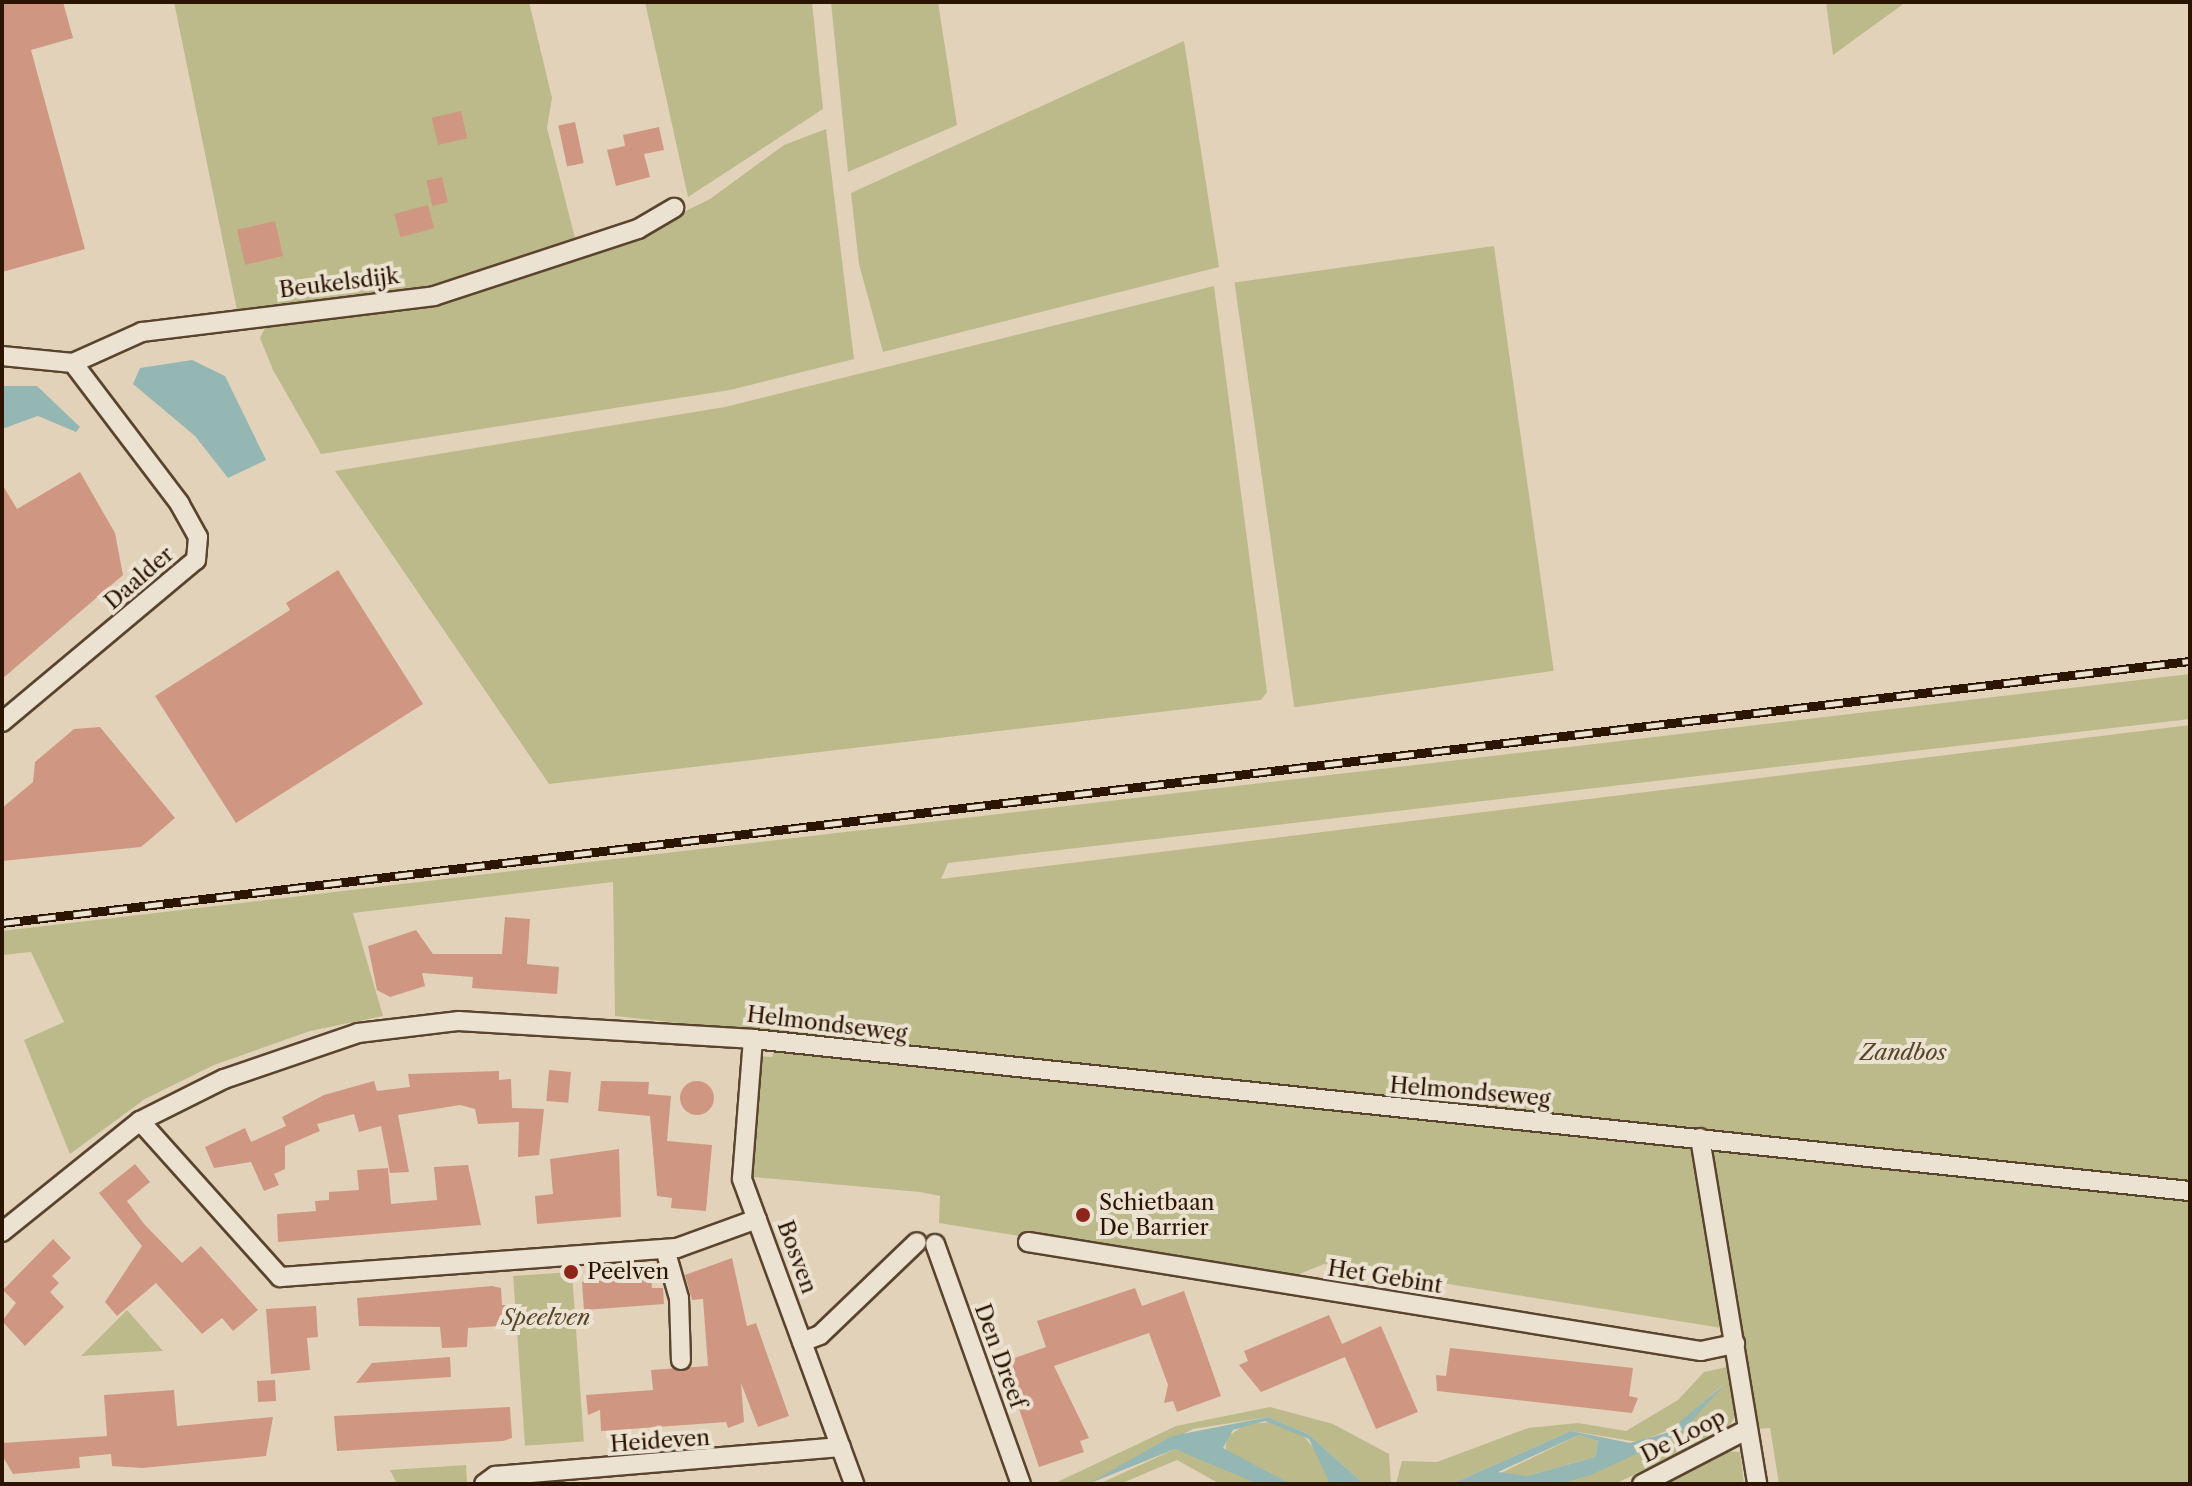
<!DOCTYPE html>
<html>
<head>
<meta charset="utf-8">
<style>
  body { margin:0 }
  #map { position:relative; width:2192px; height:1486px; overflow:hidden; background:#e2d2ba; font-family:"Libre Caslon Text",serif }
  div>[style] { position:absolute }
  .green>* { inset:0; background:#bcba8a; transform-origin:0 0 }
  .water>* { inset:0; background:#95b7b3 }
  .building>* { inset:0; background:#cf9781; transform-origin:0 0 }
  .round { border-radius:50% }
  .roads { filter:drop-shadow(2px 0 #5a442e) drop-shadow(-2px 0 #5a442e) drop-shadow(0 2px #5a442e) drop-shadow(0 -2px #5a442e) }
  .minor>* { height:18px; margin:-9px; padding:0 9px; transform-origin:9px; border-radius:9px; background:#ece2d2 }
  .rail>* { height:9px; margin-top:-4.5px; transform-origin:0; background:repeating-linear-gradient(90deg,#ece2d2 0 18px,#2c1500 0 36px); box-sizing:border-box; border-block:2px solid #2c1500 }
  .dots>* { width:22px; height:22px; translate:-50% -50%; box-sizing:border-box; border:4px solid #ece2d2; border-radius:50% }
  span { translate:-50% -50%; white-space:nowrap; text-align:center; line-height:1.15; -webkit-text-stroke:8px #ece2d2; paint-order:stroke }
  .street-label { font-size:22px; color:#2c1500 }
  .park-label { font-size:22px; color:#574729; font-style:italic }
  .poi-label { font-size:22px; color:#2c1500 }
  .left { translate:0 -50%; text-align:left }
  .frame { position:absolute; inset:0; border:4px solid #2c1500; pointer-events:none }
</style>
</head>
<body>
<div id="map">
  <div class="green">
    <i style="clip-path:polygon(174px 2px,529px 2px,552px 98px,547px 128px,576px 242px,423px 287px,238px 315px)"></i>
    <i style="clip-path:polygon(645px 2px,812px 2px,823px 109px,688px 197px)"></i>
    <i style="clip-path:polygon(831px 2px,938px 2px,957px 125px,848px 172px)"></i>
    <i style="clip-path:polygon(1826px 2px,1906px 2px,1833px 55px)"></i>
    <i style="clip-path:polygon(1184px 41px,1219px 267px,883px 352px,859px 264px,851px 193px)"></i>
    <i style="clip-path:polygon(826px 129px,854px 359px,730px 390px,321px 454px,273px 370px,260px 338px,266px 326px,391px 312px,598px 254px,710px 199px,784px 145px)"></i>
    <i style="left:1494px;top:246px;width:429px;height:262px;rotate:82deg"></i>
    <i style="clip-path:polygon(1214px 286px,1267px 692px,1261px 700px,549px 784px,335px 471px,725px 407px)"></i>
    <i style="clip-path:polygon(2190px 674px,2190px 719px,948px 863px,941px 879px,2190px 725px,2190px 1484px,1779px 1484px,1770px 1428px,1754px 1429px,1716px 1290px,1722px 1328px,1324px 1264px,1287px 1279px,939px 1223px,940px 1196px,920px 1192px,753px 1177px,760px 1056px,772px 1057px,781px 1034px,615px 1016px,613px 882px,353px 913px,383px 1016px,310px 1031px,214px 1065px,145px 1099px,70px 1154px,24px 1040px,64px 1022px,31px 952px,2px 955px,2px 931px)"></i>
    <i style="left:572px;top:1272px;width:170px;height:59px;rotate:86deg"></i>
    <i style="clip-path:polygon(127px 1310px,163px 1351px,81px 1356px)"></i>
    <i style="clip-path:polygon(1727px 1367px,1735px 1417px,1728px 1428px,1615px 1484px,1558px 1484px,1673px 1438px,1725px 1383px,1674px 1428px,1638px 1442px,1571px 1431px,1451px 1484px,1396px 1484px,1402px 1461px,1437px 1462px,1528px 1428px,1578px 1423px,1626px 1431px,1678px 1400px,1704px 1372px)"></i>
    <i style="clip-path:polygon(1270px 1407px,1333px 1424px,1389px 1454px,1391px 1484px,1364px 1484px,1308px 1434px,1268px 1417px,1193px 1429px,1088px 1484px,1053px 1484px,1176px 1426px)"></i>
    <i style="clip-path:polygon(1246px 1424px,1272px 1422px,1300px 1432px,1323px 1459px,1330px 1484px,1291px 1484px,1225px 1453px,1227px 1437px)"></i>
    <i style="clip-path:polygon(1579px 1435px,1598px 1441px,1595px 1457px,1527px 1476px,1499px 1474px)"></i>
    <i style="clip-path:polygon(1175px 1449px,1203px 1457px,1258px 1484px,1220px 1484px,1177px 1460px,1120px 1484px,1099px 1484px)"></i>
    <i style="clip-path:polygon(1720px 1451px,1740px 1452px,1744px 1484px,1660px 1484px)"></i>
    <i style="clip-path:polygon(466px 1465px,467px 1484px,397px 1484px,390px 1470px)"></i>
  </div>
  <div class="water">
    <i style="clip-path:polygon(192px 360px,225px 376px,266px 460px,228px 478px,195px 436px,133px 384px,140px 368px)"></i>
    <i style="clip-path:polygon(2px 386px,37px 386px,80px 427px,76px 432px,38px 416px,2px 429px)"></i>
    <i style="clip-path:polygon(evenodd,1725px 1384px,1680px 1434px,1588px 1476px,1558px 1484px,1451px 1484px,1571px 1431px,1630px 1443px,1666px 1433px,1725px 1384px,1579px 1435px,1598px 1441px,1595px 1457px,1527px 1476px,1498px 1472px,1579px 1435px)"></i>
    <i style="clip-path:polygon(1268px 1417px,1308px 1434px,1364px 1484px,1330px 1484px,1309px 1439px,1265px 1421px,1233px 1430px,1223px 1448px,1291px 1484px,1258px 1484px,1175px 1449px,1088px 1484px,1172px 1436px)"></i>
  </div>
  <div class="building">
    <i style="clip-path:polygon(2px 2px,63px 2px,73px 38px,31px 50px,85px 249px,2px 272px)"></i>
    <i style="left:461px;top:111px;width:28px;height:30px;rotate:77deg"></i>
    <i style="left:575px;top:122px;width:42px;height:17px;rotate:78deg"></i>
    <i style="clip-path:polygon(659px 127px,664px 150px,644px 154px,650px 177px,616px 186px,607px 150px,625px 146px,623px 135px)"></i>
    <i style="left:442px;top:177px;width:26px;height:16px;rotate:77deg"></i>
    <i style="left:428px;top:205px;width:24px;height:35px;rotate:75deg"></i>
    <i style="left:275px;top:221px;width:36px;height:39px;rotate:77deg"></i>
    <i style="clip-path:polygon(80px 472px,115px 533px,123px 575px,2px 679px,2px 484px,17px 509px)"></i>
    <i style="clip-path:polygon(338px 570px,423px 704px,236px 823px,155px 696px,290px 610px,286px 603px)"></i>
    <i style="clip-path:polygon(100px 727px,175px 818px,141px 847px,2px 861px,2px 808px,33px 782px,35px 762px,74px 729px)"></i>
    <i style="clip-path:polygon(505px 917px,530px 919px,527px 964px,559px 967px,557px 994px,472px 988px,473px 977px,422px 973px,425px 986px,390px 997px,377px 990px,368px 946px,416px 930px,433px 954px,502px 954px)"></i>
    <i style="left:549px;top:1070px;width:22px;height:31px;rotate:5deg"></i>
    <i style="clip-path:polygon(499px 1071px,499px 1080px,511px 1079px,512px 1108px,544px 1109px,539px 1155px,518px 1157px,519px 1122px,478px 1124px,475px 1109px,460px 1105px,398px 1115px,409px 1172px,390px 1173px,381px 1126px,359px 1132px,354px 1114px,317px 1124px,320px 1131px,285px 1146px,285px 1169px,274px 1174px,279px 1185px,264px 1191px,251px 1162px,214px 1168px,205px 1147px,245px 1128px,251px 1142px,286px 1126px,282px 1117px,324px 1095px,374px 1081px,377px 1091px,410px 1087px,408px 1074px)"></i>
    <i style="clip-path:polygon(601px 1081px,649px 1082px,648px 1094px,671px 1096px,667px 1141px,712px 1145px,706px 1211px,671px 1208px,672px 1198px,657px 1196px,650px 1116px,598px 1111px)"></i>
    <i class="round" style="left:680px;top:1081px;width:34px;height:34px"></i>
    <i style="clip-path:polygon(619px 1149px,621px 1217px,537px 1224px,535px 1196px,553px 1194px,550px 1159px)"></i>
    <i style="clip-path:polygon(135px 1164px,150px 1182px,127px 1201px,144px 1224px,182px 1263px,201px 1246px,258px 1310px,233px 1331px,222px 1318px,202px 1334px,156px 1283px,117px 1316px,105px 1302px,142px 1246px,99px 1193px)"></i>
    <i style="clip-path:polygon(468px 1165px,481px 1225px,278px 1242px,277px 1214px,316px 1211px,315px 1201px,329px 1200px,329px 1192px,359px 1190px,357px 1170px,388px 1168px,391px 1204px,437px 1200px,434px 1167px)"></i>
    <i style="clip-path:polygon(53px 1239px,71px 1258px,52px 1276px,59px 1283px,50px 1292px,64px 1307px,25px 1346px,2px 1321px,16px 1303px,3px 1290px)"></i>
    <i style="clip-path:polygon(732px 1258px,747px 1326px,756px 1323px,789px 1416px,758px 1427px,741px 1383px,744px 1422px,728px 1428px,726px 1422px,601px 1431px,600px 1410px,588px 1415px,586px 1395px,653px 1390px,651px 1370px,708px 1366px,703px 1299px,692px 1300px,685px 1275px)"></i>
    <i style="clip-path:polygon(651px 1277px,652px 1288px,663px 1288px,664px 1304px,584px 1310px,582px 1282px)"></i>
    <i style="clip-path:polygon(492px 1286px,501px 1288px,502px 1305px,511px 1305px,512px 1325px,468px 1328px,467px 1347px,442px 1348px,440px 1327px,359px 1326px,357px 1298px)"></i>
    <i style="clip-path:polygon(1135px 1288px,1142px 1306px,1184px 1291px,1221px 1396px,1177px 1412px,1173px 1401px,1164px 1403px,1168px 1385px,1149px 1333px,1054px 1366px,1089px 1438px,1080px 1441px,1084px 1452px,1039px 1467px,1003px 1362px,1046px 1347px,1037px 1321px)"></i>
    <i style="clip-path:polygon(316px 1306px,318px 1337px,307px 1338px,310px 1370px,271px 1374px,266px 1309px)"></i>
    <i style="clip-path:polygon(1329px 1315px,1342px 1344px,1381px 1326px,1418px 1412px,1376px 1429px,1345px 1357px,1261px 1392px,1239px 1365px,1248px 1361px,1244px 1351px)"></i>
    <i style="clip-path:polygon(1450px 1348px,1633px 1368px,1629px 1396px,1638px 1398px,1632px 1413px,1437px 1391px,1436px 1375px,1446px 1376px)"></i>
    <i style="clip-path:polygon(450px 1357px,451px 1377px,356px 1383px,372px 1363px)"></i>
    <i style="left:275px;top:1380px;width:21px;height:18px;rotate:87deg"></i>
    <i style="clip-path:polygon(174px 1390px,177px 1426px,273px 1417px,266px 1456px,142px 1468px,112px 1466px,111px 1454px,79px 1457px,80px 1468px,13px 1474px,2px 1455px,2px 1443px,107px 1436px,104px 1395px)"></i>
    <i style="clip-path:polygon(510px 1407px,512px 1438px,503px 1441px,337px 1451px,334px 1416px)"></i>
  </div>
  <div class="roads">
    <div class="minor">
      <i style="left:2px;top:356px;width:71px;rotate:5.6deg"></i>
      <i style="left:73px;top:363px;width:76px;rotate:-24.2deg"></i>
      <i style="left:142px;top:332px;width:294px;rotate:-7deg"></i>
      <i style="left:434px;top:296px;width:215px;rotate:-18.2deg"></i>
      <i style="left:638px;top:229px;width:42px;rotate:-30.3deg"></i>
      <i style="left:2px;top:722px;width:253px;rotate:-39.9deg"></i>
      <i style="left:196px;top:560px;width:23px;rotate:-85deg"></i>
      <i style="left:198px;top:537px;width:38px;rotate:-119deg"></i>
      <i style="left:180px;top:504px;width:177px;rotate:-127.2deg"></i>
      <i style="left:753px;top:1039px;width:140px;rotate:94.5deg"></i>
      <i style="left:742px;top:1179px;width:325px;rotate:69.8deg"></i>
      <i style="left:140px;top:1121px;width:210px;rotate:48.1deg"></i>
      <i style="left:280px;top:1277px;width:398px;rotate:-4.2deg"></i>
      <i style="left:677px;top:1248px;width:85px;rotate:-19.9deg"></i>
      <i style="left:1700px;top:1138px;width:351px;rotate:80.6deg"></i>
      <i style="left:2px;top:1232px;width:177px;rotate:-38.8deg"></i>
      <i style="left:140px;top:1121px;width:94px;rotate:-26.6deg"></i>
      <i style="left:224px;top:1079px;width:142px;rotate:-18.9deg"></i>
      <i style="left:358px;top:1033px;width:102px;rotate:-6.8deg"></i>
      <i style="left:459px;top:1021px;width:295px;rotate:3.5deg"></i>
      <i style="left:753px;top:1039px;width:1445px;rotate:6.04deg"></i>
      <i style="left:1028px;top:1242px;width:682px;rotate:9.2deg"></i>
      <i style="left:1701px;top:1351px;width:35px;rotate:-12deg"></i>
      <i style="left:935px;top:1244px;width:255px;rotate:70.3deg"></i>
      <i style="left:665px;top:1249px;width:51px;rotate:74.1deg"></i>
      <i style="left:679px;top:1298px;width:62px;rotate:88.2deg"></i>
      <i style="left:802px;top:1342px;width:19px;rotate:-21deg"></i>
      <i style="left:820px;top:1335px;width:134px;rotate:-43.8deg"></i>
      <i style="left:484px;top:1484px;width:14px;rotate:-36deg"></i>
      <i style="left:495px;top:1476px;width:347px;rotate:-4.8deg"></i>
      <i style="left:1642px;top:1484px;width:117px;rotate:-27.4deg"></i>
    </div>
  </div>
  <div class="rail">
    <i style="left:2px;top:923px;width:2204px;rotate:-6.83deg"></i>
  </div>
  <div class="dots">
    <i style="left:1083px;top:1215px;background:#8f2418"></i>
    <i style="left:571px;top:1272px;background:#8f2418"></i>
  </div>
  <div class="street-label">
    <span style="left:339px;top:283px;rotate:-7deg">Beukelsdijk</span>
    <span style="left:139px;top:578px;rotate:-41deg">Daalder</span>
    <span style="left:827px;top:1024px;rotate:7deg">Helmondseweg</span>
    <span style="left:1470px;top:1092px;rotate:5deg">Helmondseweg</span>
    <span style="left:797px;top:1257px;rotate:70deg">Bosven</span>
    <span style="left:1385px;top:1277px;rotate:9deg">Het Gebint</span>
    <span style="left:1000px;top:1356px;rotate:70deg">Den Dreef</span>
    <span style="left:1683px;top:1436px;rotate:-27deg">De Loop</span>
    <span style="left:660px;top:1441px;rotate:-4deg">Heideven</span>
  </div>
  <div class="park-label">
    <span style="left:1903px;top:1053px">Zandbos</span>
    <span style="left:546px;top:1318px">Speelven</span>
  </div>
  <div class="poi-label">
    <span class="left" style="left:1099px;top:1215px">Schietbaan<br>De Barrier</span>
    <span class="left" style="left:587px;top:1272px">Peelven</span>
  </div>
  <div class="frame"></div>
</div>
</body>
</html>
